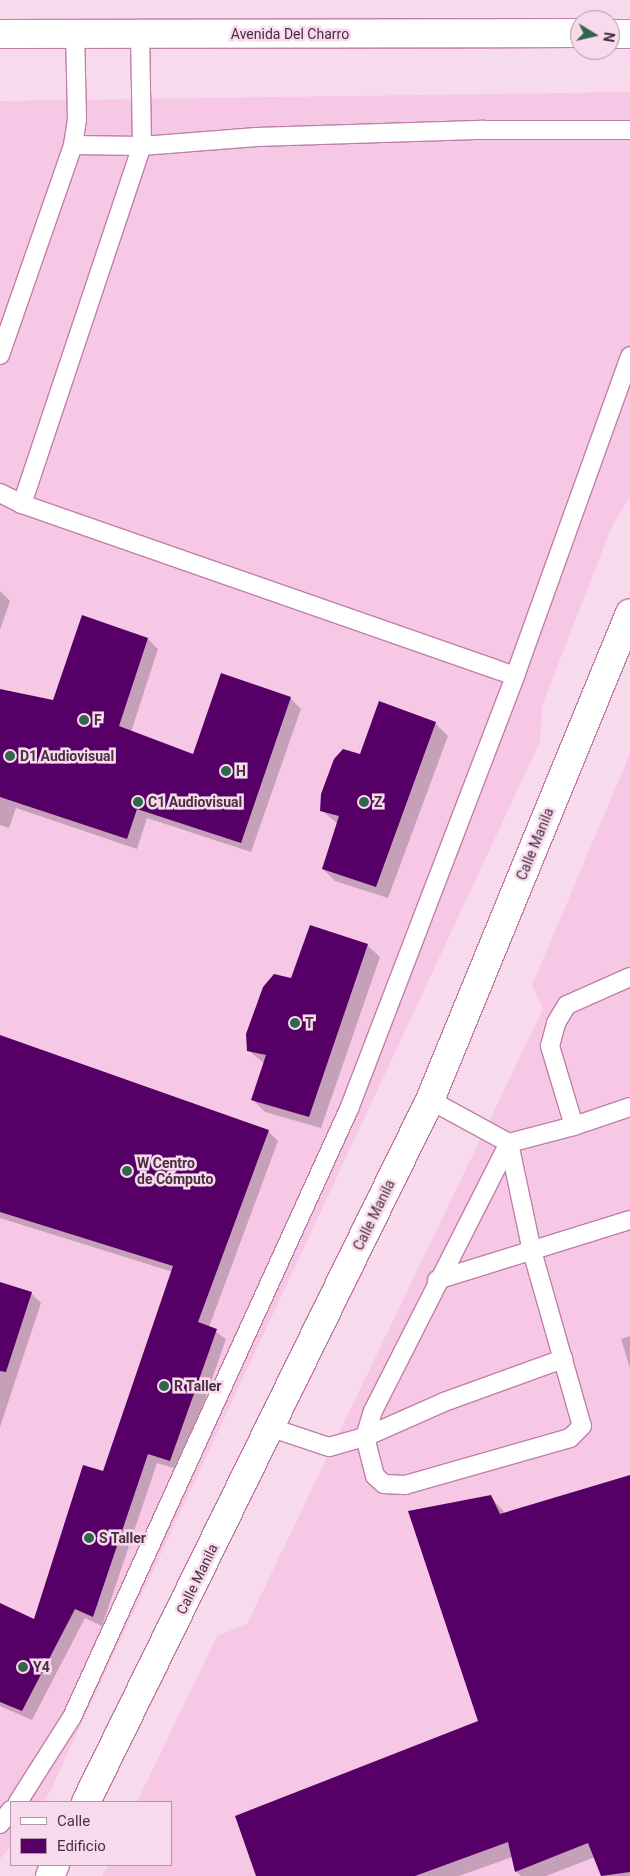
<!DOCTYPE html>
<html>
<head>
<meta charset="utf-8">
<style>
  body { margin:0 }
  #map { position:relative; width:630px; height:1876px; overflow:hidden; background:#f7dbed; font-family:Roboto,sans-serif }
  div>[style] { position:absolute }
  .built>* { inset:0; background:#f7c8e6 }
  .shadow>* { inset:0; background:#0003 }
  .building>* { inset:0; background:#560067 }
  .roads { filter:drop-shadow(1px 0 #c07faa) drop-shadow(-1px 0 #c07faa) drop-shadow(0 1px #c07faa) drop-shadow(0 -1px #c07faa) }
  .lane>* { height:18px; margin:-9px; padding:0 9px; transform-origin:9px; border-radius:9px; background:#fff }
  .secondary>* { height:28px; margin:-14px; padding:0 14px; transform-origin:14px; border-radius:14px; background:#fff }
  .dots>* { width:14px; height:14px; translate:-50% -50%; box-sizing:border-box; border:2px solid #f7dbed; border-radius:50% }
  span { translate:-50% -50%; white-space:nowrap; text-align:center; line-height:1.15; -webkit-text-stroke:5px #f7dbed; paint-order:stroke }
  .street-label { font-size:14px; color:#4a2e41 }
  .poi-label { font-size:14px; color:#4a2e41; font-weight:700 }
  .left { translate:0 -50%; text-align:left }
  .legend { position:absolute; left:10px; top:1801px; width:162px; height:65px; box-sizing:border-box; background:#f7dbed; border:1px solid #b296a8; margin:0; padding:6px 9px; list-style:none; font-size:15px; color:#4a2e41 }
  .legend li { display:flex; align-items:center; gap:10px; height:25px }
  .legend b { width:25px; border:1px solid #b296a8 }
  .north { position:absolute; left:570px; top:10px; width:50px; height:50px; box-sizing:border-box; background:#f7dbed; border:1px solid #b296a8; border-radius:50%; rotate:99deg; font-size:14px; font-weight:700; line-height:20px; text-align:center; color:#4a2e41 }
  .north::after { content:''; display:block; margin:auto; width:18px; height:22px; background:#32664c; clip-path:polygon(50% 0,100% 100%,50% 72%,0 100%) }
</style>
</head>
<body>
<div id="map">
  <div class="built">
    <i style="clip-path:polygon(630px 92px,630px 497px,612px 526px,542px 706px,540px 742px,45px 1802px,11px 1802px,11px 1845px,0 1859px,0 101px)"></i>
    <i style="clip-path:polygon(630px 754px,630px 1876px,102px 1876px,108px 1865px,171px 1865px,171px 1802px,137px 1802px,217px 1636px,247px 1624px,543px 1009px,532px 985px)"></i>
  </div>
  <div class="shadow">
    <i style="clip-path:polygon(0 591px,10px 601px,0 630px)"></i>
    <i style="clip-path:polygon(148px 639px,158px 649px,131px 732px,194px 756px,290px 698px,301px 709px,251px 852px,147px 818px,137px 849px,16px 808px,9px 828px,0 825px,0 690px,54px 702px)"></i>
    <i style="clip-path:polygon(435px 723px,448px 736px,388px 898px,335px 881px,323px 869px,338px 824px,321px 810px,328px 775px,343px 751px,360px 756px)"></i>
    <i style="clip-path:polygon(367px 945px,380px 957px,321px 1128px,265px 1112px,253px 1100px,265px 1064px,248px 1050px,292px 979px)"></i>
    <i style="clip-path:polygon(0 1036px,268px 1131px,278px 1141px,209px 1327px,226px 1339px,180px 1470px,157px 1463px,102px 1626px,85px 1618px,32px 1720px,0 1706px,0 1605px,35px 1621px,104px 1472px,173px 1272px,0 1218px)"></i>
    <i style="clip-path:polygon(0 1283px,31px 1293px,41px 1303px,0 1427px)"></i>
    <i style="clip-path:polygon(630px 1336px,630px 1368px,621px 1339px)"></i>
    <i style="clip-path:polygon(630px 1476px,630px 1876px,602px 1876px,595px 1857px,546px 1876px,521px 1876px,516px 1871px,512px 1857px,459px 1876px,258px 1876px,480px 1722px,490px 1496px,505px 1513px)"></i>
  </div>
  <div class="building">
    <i style="clip-path:polygon(82px 615px,148px 638px,119px 726px,193px 754px,221px 673px,291px 697px,241px 843px,137px 809px,127px 839px,0 797px,0 689px,53px 700px)"></i>
    <i style="clip-path:polygon(379px 701px,436px 722px,376px 887px,322px 869px,339px 816px,320px 811px,321px 794px,334px 759px,343px 749px,360px 754px)"></i>
    <i style="clip-path:polygon(310px 925px,368px 944px,309px 1117px,251px 1100px,266px 1055px,247px 1051px,246px 1034px,263px 987px,274px 974px,291px 978px)"></i>
    <i style="clip-path:polygon(0 1035px,269px 1130px,198px 1322px,217px 1329px,170px 1461px,148px 1454px,93px 1617px,75px 1609px,22px 1711px,0 1702px,0 1603px,34px 1619px,83px 1465px,103px 1471px,173px 1266px,0 1212px)"></i>
    <i style="clip-path:polygon(0 1282px,32px 1292px,6px 1372px,0 1371px)"></i>
    <i style="clip-path:polygon(630px 1475px,630px 1872px,601px 1876px,588px 1843px,515px 1872px,508px 1842px,415px 1876px,256px 1876px,235px 1816px,478px 1721px,408px 1511px,491px 1495px,500px 1514px)"></i>
  </div>
  <div class="roads">
    <div class="lane">
      <i style="left:73px;top:145px;width:69px;rotate:0.8deg"></i>
      <i style="left:142px;top:146px;width:115px;rotate:-4.5deg"></i>
      <i style="left:257px;top:137px;width:227px;rotate:-1.8deg"></i>
      <i style="left:484px;top:130px;width:146px"></i>
      <i style="left:0;top:355px;width:222px;rotate:-70.8deg"></i>
      <i style="left:73px;top:145px;width:26px;rotate:-81deg"></i>
      <i style="left:77px;top:119px;width:85px;rotate:-91.3deg"></i>
      <i style="left:0;top:493px;width:25px;rotate:27deg"></i>
      <i style="left:22px;top:504px;width:522px;rotate:19.23deg"></i>
      <i style="left:22px;top:504px;width:378px;rotate:-71.5deg"></i>
      <i style="left:142px;top:146px;width:112px;rotate:-91deg"></i>
      <i style="left:430px;top:1100px;width:90px;rotate:28.6deg"></i>
      <i style="left:509px;top:1143px;width:67px;rotate:-14.7deg"></i>
      <i style="left:574px;top:1126px;width:84px;rotate:-106.7deg"></i>
      <i style="left:550px;top:1046px;width:24px;rotate:-75deg"></i>
      <i style="left:556px;top:1023px;width:21px;rotate:-59deg"></i>
      <i style="left:567px;top:1005px;width:69px;rotate:-24deg"></i>
      <i style="left:574px;top:1126px;width:59px;rotate:-18.7deg"></i>
      <i style="left:509px;top:1143px;width:110px;rotate:78deg"></i>
      <i style="left:532px;top:1251px;width:182px;rotate:74.1deg"></i>
      <i style="left:582px;top:1426px;width:17px;rotate:135deg"></i>
      <i style="left:570px;top:1438px;width:172px;rotate:164.1deg"></i>
      <i style="left:405px;top:1485px;width:21px;rotate:-177deg"></i>
      <i style="left:384px;top:1484px;width:12px;rotate:-138deg"></i>
      <i style="left:375px;top:1476px;width:40px;rotate:-104.4deg"></i>
      <i style="left:365px;top:1437px;width:27px;rotate:-73deg"></i>
      <i style="left:373px;top:1411px;width:301px;rotate:-63.1deg"></i>
      <i style="left:437px;top:1280px;width:202px;rotate:-17.3deg"></i>
      <i style="left:272px;top:1428px;width:60px;rotate:18.4deg"></i>
      <i style="left:329px;top:1447px;width:37px;rotate:-16deg"></i>
      <i style="left:365px;top:1437px;width:86px;rotate:-23.9deg"></i>
      <i style="left:444px;top:1402px;width:127px;rotate:-19.9deg"></i>
      <i style="left:18px;top:1802px;width:101px;rotate:-57.6deg"></i>
      <i style="left:72px;top:1717px;width:668px;rotate:-65.51deg"></i>
      <i style="left:349px;top:1109px;width:464px;rotate:-69deg"></i>
      <i style="left:515px;top:676px;width:340px;rotate:-70.2deg"></i>
      <i style="left:0;top:1824px;width:18px;rotate:-52deg"></i>
    </div>
    <div class="secondary">
      <i style="left:0;top:34px;width:580px;rotate:-0.1deg"></i>
      <i style="left:610px;top:34px;width:20px"></i>
      <i style="left:86px;top:1802px;width:782px;rotate:-63.89deg"></i>
      <i style="left:430px;top:1100px;width:526px;rotate:-67.67deg"></i>
      <i style="left:50px;top:1876px;width:12px;rotate:-66deg"></i>
    </div>
  </div>
  <div class="dots">
    <i style="left:84px;top:720px;background:#32664c"></i>
    <i style="left:10px;top:756px;background:#32664c"></i>
    <i style="left:226px;top:771px;background:#32664c"></i>
    <i style="left:138px;top:802px;background:#32664c"></i>
    <i style="left:364px;top:802px;background:#32664c"></i>
    <i style="left:295px;top:1023px;background:#32664c"></i>
    <i style="left:127px;top:1171px;background:#32664c"></i>
    <i style="left:164px;top:1386px;background:#32664c"></i>
    <i style="left:89px;top:1538px;background:#32664c"></i>
    <i style="left:23px;top:1667px;background:#32664c"></i>
  </div>
  <div class="street-label">
    <span style="left:290px;top:34px">Avenida Del Charro</span>
    <span style="left:535px;top:844px;rotate:-68deg">Calle Manila</span>
    <span style="left:374px;top:1215px;rotate:-64deg">Calle Manila</span>
    <span style="left:197px;top:1579px;rotate:-64deg">Calle Manila</span>
  </div>
  <div class="poi-label">
    <span class="left" style="left:94px;top:720px">F</span>
    <span class="left" style="left:20px;top:756px">D1 Audiovisual</span>
    <span class="left" style="left:236px;top:771px">H</span>
    <span class="left" style="left:148px;top:802px">C1 Audiovisual</span>
    <span class="left" style="left:374px;top:802px">Z</span>
    <span class="left" style="left:305px;top:1023px">T</span>
    <span class="left" style="left:137px;top:1171px">W Centro<br>de Cómputo</span>
    <span class="left" style="left:174px;top:1386px">R Taller</span>
    <span class="left" style="left:99px;top:1538px">S Taller</span>
    <span class="left" style="left:33px;top:1667px">Y4</span>
  </div>
  <ul class="legend">
  <li><b style="height:6px;background:#fff"></b>Calle</li>
  <li><b style="height:14px;background:#560067"></b>Edificio</li>
  </ul>
  <div class="north">N</div>
</div>
</body>
</html>
